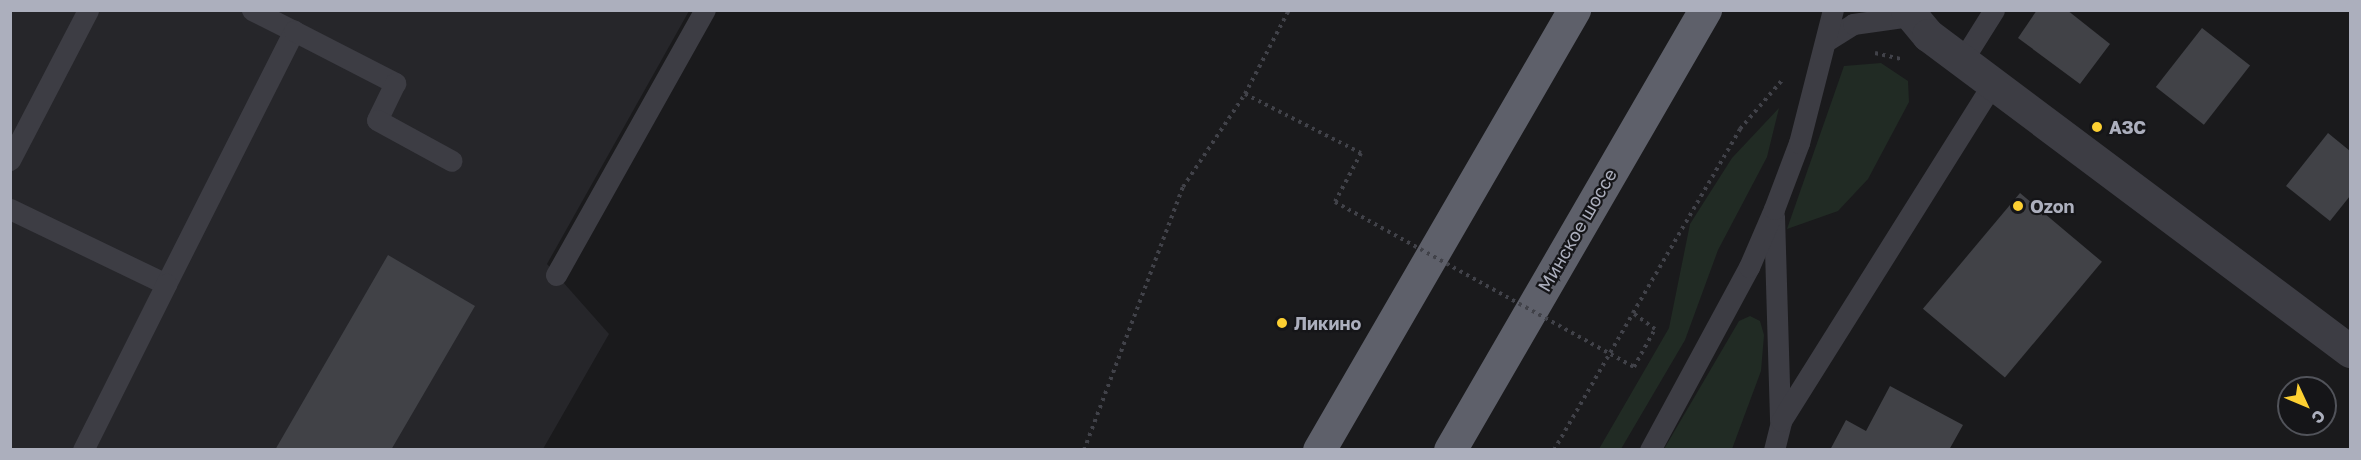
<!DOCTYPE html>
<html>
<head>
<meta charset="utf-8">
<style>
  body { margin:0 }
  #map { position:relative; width:2361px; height:460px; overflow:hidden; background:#1a1a1c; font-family:"Golos Text",sans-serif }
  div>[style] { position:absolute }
  .built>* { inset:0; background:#26262a }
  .green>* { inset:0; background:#212b24 }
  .building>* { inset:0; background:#414247; transform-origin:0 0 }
  .path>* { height:4px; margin-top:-2px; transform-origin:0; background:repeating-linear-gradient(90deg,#414249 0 3px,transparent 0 7.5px) }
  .service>* { height:21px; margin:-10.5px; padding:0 10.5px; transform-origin:10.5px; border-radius:10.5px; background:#3d3d44 }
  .tertiary>* { height:33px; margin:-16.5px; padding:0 16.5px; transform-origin:16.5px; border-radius:16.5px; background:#3d3d44 }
  .trunk>* { height:33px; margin:-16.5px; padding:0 16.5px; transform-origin:16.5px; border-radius:16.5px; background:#5e606a }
  .path-bridge>* { height:4px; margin-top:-2px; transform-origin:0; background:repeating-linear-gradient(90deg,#414249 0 3px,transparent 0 7.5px) }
  .dots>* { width:16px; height:16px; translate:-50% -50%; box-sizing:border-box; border:3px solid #151518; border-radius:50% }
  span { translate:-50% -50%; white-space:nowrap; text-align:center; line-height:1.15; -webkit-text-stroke:4.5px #151518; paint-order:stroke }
  .poi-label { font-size:18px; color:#acafbd; font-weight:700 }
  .left { translate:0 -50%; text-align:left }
  .street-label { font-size:18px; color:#acafbd }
  .frame { position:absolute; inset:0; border:12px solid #acafbd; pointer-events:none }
  .north { position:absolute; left:2277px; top:376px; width:60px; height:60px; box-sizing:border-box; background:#151518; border:2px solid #51535a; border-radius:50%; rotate:134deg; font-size:16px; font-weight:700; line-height:24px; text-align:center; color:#acafbd }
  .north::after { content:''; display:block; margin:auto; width:21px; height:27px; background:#fdd032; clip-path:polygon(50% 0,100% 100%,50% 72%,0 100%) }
</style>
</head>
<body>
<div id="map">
  <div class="built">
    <i style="clip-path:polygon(10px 11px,689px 11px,547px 264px,609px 334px,543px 449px,11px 449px)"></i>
  </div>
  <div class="green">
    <i style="clip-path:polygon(1881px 63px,1908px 81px,1909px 102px,1868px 179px,1838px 211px,1787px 229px,1844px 66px)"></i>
    <i style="clip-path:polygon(1779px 108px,1767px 157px,1718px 250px,1685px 340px,1621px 449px,1599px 449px,1669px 328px,1690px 224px,1732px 158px)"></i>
    <i style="clip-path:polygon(1750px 316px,1760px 321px,1764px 335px,1761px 371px,1732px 449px,1664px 449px,1739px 321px)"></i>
  </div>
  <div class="building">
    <i style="clip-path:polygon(2037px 10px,2067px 10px,2110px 44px,2080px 84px,2018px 38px)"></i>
    <i style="left:2202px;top:28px;width:61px;height:75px;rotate:38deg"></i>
    <i style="clip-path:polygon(2328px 133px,2350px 151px,2350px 196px,2330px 221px,2286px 186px)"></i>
    <i style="left:2020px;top:193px;width:107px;height:151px;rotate:40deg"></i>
    <i style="clip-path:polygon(388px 255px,475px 306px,391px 450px,275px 450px)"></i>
    <i style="clip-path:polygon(1890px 386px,1963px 425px,1949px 450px,1830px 450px,1846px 420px,1866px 431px)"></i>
  </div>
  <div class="path">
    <i style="left:1875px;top:53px;width:26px;rotate:13deg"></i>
    <i style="left:1245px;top:94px;width:130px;rotate:27deg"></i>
    <i style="left:1361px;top:153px;width:55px;rotate:118deg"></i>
    <i style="left:1634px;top:367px;width:43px;rotate:-61.1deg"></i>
    <i style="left:1655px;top:329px;width:27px;rotate:-144deg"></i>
    <i style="left:1633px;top:313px;width:213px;rotate:-59.8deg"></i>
    <i style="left:1740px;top:129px;width:67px;rotate:-49.2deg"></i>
    <i style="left:1084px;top:450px;width:281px;rotate:-69.4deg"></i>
    <i style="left:1183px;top:187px;width:112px;rotate:-56.3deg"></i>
    <i style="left:1245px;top:94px;width:95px;rotate:-62.4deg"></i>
    <i style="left:1554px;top:450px;width:158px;rotate:-60deg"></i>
  </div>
  <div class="service">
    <i style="left:252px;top:10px;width:47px;rotate:26.6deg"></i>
    <i style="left:1826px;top:41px;width:32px;rotate:-32deg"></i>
    <i style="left:1853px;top:24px;width:59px;rotate:-7.9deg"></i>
    <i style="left:1962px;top:61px;width:60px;rotate:-57.9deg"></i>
    <i style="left:10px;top:160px;width:169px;rotate:-62.5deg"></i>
    <i style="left:10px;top:209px;width:173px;rotate:25.7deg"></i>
    <i style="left:166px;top:284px;width:284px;rotate:-63.2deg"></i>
    <i style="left:294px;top:31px;width:114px;rotate:27.2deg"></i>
    <i style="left:395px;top:83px;width:41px;rotate:115.9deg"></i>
    <i style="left:377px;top:120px;width:85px;rotate:28.7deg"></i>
    <i style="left:1774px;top:216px;width:205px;rotate:88.3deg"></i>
    <i style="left:556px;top:275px;width:304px;rotate:-60.7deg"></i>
    <i style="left:83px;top:450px;width:186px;rotate:-63.4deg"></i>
    <i style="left:1650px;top:450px;width:208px;rotate:-61.6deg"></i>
    <i style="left:1749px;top:267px;width:63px;rotate:-66.7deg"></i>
    <i style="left:1774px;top:209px;width:71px;rotate:-69.3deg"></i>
    <i style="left:1799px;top:143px;width:137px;rotate:-75.7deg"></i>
    <i style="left:1774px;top:450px;width:30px;rotate:-76deg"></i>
    <i style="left:1781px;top:421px;width:399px;rotate:-57.9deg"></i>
  </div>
  <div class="tertiary">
    <i style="left:1907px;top:10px;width:33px;rotate:50deg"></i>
    <i style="left:1928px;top:35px;width:527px;rotate:36.83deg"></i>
  </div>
  <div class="trunk">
    <i style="left:1319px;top:450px;width:509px;rotate:-59.91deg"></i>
    <i style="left:1450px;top:450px;width:509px;rotate:-59.91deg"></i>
  </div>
  <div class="path-bridge">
    <i style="left:1335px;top:202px;width:342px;rotate:28.9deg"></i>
  </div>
  <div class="dots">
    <i style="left:2097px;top:127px;background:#fdd032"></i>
    <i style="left:2018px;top:206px;background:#fdd032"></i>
    <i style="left:1282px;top:323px;background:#fdd032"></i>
  </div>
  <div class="poi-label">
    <span class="left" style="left:2109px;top:127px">АЗС</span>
    <span class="left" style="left:2030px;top:206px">Ozon</span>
    <span class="left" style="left:1294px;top:323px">Ликино</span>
  </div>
  <div class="street-label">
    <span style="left:1577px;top:230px;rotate:-60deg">Минское шоссе</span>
  </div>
  <div class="frame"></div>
  <div class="north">С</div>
</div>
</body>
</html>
